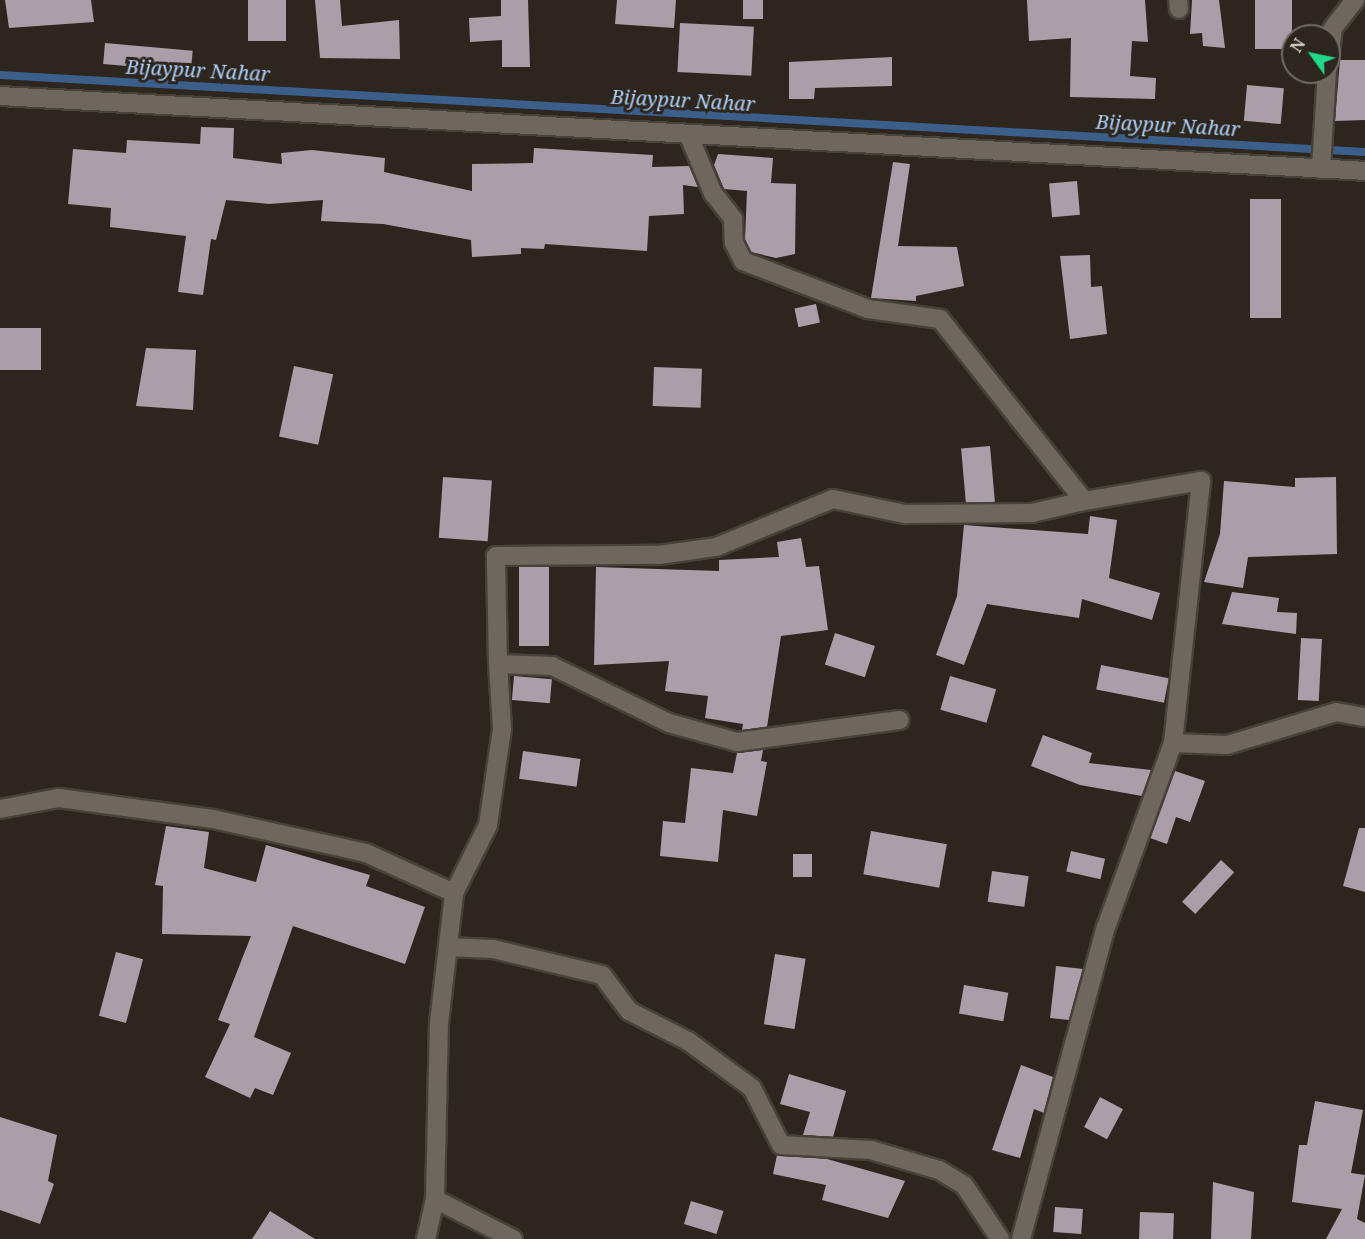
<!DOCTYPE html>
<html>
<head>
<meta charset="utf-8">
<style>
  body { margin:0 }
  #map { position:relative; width:1365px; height:1239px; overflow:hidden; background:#2c261e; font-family:"Noto Serif",serif }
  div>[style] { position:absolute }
  .stream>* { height:8px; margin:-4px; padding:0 4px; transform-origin:4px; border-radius:4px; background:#3c5e8a }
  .building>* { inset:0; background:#aa9fa8; transform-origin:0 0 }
  .roads { filter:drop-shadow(2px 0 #46423a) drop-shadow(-2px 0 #46423a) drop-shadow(0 2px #46423a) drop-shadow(0 -2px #46423a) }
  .minor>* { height:18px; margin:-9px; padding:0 9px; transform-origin:9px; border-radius:9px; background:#6d675d }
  span { translate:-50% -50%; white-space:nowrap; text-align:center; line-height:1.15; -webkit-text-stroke:6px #2c261e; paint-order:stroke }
  .water-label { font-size:20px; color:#aecef7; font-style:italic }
  .north { position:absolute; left:1281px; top:24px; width:60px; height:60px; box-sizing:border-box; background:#2c261e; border:2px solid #706b64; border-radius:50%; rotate:303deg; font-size:16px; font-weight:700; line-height:24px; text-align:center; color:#d6d3cd }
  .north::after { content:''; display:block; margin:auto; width:21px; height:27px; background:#20d887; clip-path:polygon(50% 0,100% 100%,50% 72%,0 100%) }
</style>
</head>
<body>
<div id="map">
  <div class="stream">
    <i style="left:0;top:75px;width:1367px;rotate:3.23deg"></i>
  </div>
  <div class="building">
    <i style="clip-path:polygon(5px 0,91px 0,94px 22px,9px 28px)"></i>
    <i style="left:248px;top:0;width:38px;height:41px"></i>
    <i style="clip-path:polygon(315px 0,340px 0,342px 26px,399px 20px,400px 59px,320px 58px)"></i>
    <i style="clip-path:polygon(501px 0,528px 0,530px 67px,502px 67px,502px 40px,470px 42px,469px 18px,501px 16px)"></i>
    <i style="clip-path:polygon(617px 0,676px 0,674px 28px,615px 24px)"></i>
    <i style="left:743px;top:0;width:20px;height:19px"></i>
    <i style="clip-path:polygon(1027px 0,1145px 0,1148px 42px,1132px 41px,1130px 76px,1156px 78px,1155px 99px,1070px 97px,1071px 38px,1029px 41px)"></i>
    <i style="clip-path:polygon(1192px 0,1219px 0,1225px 48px,1203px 46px,1202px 33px,1190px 34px)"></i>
    <i style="left:1255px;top:0;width:37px;height:49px"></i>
    <i style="left:680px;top:23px;width:74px;height:49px;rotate:3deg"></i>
    <i style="left:105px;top:43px;width:88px;height:21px;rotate:5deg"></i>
    <i style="clip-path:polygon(892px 57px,892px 86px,815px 88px,814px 99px,789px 99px,789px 62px)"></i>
    <i style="clip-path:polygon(1340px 60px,1365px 60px,1365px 120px,1335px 121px)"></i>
    <i style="left:1247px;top:85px;width:37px;height:36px;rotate:5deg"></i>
    <i style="clip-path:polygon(201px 127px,234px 128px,233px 158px,282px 164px,281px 153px,312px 150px,385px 158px,384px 172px,472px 191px,472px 164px,533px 163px,534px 148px,653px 155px,652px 167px,689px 166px,698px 187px,683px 185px,684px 214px,649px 216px,647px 251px,545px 244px,544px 249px,521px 248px,521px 254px,472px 257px,471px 240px,383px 224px,321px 221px,323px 200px,269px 204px,226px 200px,216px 240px,211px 239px,203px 295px,178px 292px,186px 236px,110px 227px,111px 208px,68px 204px,73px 149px,126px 153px,127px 140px,200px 144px)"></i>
    <i style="clip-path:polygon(718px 154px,773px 158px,771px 183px,796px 184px,795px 254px,776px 258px,751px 252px,745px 240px,747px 191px,724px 189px,714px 165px)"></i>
    <i style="clip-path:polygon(893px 162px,910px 164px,898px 246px,957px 247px,964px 286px,916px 296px,916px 301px,871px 298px)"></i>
    <i style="left:1077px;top:181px;width:34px;height:28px;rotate:85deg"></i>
    <i style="left:1250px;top:199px;width:31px;height:119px"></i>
    <i style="clip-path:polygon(1090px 255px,1091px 287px,1102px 286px,1107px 334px,1070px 339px,1060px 256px)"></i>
    <i style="left:816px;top:304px;width:19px;height:22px;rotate:78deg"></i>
    <i style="left:0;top:328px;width:41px;height:42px"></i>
    <i style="clip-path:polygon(146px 348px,196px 350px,193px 410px,136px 406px)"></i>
    <i style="left:294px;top:366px;width:40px;height:72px;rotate:12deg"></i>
    <i style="left:654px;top:367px;width:48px;height:39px;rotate:2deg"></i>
    <i style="left:990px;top:446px;width:56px;height:29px;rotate:85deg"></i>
    <i style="left:443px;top:477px;width:49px;height:61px;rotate:4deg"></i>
    <i style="clip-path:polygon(1336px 477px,1337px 554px,1248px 557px,1243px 588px,1204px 582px,1220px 534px,1224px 481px,1295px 487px,1295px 478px)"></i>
    <i style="clip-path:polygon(1090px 516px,1117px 520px,1109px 578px,1160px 593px,1152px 620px,1082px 599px,1079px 618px,987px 604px,964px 665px,936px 655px,957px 596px,964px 525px,1088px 534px)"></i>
    <i style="clip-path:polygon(801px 538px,806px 567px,819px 566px,828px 630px,781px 636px,767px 727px,742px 730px,743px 724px,705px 718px,708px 696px,665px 691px,669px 661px,594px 665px,596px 567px,719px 571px,719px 560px,779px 557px,777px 542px)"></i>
    <i style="left:519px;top:567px;width:30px;height:79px"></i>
    <i style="clip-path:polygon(1232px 592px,1279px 598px,1277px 612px,1297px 613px,1296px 634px,1222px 624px)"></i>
    <i style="left:835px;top:633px;width:42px;height:33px;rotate:18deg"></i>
    <i style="left:1301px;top:638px;width:21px;height:62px;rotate:3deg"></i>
    <i style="left:1101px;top:665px;width:69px;height:25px;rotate:11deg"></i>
    <i style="left:514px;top:676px;width:38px;height:24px;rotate:5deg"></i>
    <i style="left:950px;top:676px;width:48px;height:35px;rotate:16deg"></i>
    <i style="clip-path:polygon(1043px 735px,1092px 753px,1089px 763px,1151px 770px,1142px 796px,1080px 785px,1031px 766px)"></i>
    <i style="clip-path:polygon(763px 750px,761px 761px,767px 762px,757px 816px,723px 810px,718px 862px,660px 856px,663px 821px,685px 823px,691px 768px,733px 773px,737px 753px)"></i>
    <i style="left:523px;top:751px;width:58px;height:28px;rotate:8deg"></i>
    <i style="clip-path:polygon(1175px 771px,1205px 781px,1190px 822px,1176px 817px,1167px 844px,1150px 838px)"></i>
    <i style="clip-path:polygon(166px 826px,209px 832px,204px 868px,256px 882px,266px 845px,370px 875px,366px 886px,425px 907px,405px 964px,293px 926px,254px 1037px,291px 1053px,273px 1095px,255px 1088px,250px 1098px,205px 1077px,230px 1024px,218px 1020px,251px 936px,162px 934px,163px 886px,155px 885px)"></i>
    <i style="clip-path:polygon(1359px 828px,1365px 828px,1365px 892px,1343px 886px)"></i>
    <i style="left:871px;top:831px;width:77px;height:44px;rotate:10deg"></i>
    <i style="left:1071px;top:851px;width:35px;height:21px;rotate:13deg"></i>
    <i style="left:793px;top:854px;width:19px;height:23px"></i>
    <i style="left:1221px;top:860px;width:18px;height:57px;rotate:43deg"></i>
    <i style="left:992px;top:871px;width:37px;height:31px;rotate:8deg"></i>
    <i style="left:116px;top:952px;width:28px;height:66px;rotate:15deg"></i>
    <i style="left:775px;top:954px;width:31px;height:71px;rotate:9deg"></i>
    <i style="clip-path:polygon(1056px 966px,1083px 969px,1069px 1020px,1050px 1018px)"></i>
    <i style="left:964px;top:985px;width:45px;height:29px;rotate:10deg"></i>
    <i style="clip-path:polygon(1021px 1065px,1053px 1077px,1044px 1113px,1034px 1109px,1020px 1158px,992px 1150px)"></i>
    <i style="clip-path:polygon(789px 1074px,846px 1091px,833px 1137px,803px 1135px,810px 1112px,780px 1104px)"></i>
    <i style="left:1100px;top:1097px;width:26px;height:34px;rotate:28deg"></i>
    <i style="clip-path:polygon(1315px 1101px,1363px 1110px,1351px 1173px,1365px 1175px,1357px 1219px,1365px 1223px,1365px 1239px,1326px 1239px,1342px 1209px,1292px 1202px,1299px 1145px,1307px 1145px)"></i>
    <i style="clip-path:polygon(0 1117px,57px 1135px,48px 1181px,54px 1184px,40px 1224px,0 1210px)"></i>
    <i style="clip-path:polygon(777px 1155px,827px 1159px,905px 1181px,888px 1218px,822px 1200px,826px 1185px,773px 1174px)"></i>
    <i style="clip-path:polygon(1213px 1182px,1254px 1192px,1251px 1239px,1211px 1239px)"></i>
    <i style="left:691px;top:1201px;width:34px;height:24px;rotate:17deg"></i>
    <i style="left:1055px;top:1207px;width:28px;height:25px;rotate:4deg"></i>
    <i style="clip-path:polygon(270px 1211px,315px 1239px,252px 1239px)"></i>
    <i style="left:1140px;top:1212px;width:34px;height:27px;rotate:2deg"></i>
  </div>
  <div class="roads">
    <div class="minor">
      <i style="left:1178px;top:0;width:9px;rotate:84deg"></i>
      <i style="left:1329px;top:60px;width:32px;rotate:-83deg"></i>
      <i style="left:1333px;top:28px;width:36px;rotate:-52deg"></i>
      <i style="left:0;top:96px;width:1367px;rotate:3.14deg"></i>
      <i style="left:689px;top:136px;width:62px;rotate:67.2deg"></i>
      <i style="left:713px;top:193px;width:33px;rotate:52deg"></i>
      <i style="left:733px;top:219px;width:24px;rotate:88deg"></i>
      <i style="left:734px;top:243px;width:20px;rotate:63deg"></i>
      <i style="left:743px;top:261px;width:134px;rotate:21deg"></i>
      <i style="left:868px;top:309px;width:73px;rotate:7.9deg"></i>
      <i style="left:940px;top:319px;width:232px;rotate:51.6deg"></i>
      <i style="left:1084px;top:501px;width:119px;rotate:-9.7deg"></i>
      <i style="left:1201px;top:481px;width:263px;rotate:96.1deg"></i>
      <i style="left:1173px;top:743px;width:54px;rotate:2.1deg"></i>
      <i style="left:1227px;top:745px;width:114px;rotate:-16.8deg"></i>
      <i style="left:1336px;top:712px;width:29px;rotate:10deg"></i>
      <i style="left:1321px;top:169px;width:97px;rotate:-86.5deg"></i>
      <i style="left:498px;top:664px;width:108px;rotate:-91.1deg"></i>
      <i style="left:496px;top:556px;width:163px;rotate:-0.4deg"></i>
      <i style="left:659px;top:555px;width:58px;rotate:-8deg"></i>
      <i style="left:716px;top:547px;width:126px;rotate:-22.3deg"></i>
      <i style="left:833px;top:499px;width:74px;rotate:11.8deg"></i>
      <i style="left:905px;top:514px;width:127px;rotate:-0.5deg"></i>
      <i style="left:1032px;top:513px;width:53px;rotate:-13deg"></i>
      <i style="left:0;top:809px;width:60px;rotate:-10.6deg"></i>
      <i style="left:59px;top:798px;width:155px;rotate:7.8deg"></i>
      <i style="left:213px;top:819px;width:157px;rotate:12.5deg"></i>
      <i style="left:366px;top:853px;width:97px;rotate:24.4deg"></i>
      <i style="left:448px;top:947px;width:45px;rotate:2.5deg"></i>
      <i style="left:493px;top:949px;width:112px;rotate:13.4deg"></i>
      <i style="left:602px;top:975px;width:45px;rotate:53.1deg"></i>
      <i style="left:629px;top:1011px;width:66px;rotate:27deg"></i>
      <i style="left:688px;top:1041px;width:79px;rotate:36.3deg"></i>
      <i style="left:752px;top:1088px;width:64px;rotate:63deg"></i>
      <i style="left:781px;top:1145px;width:90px;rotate:3.2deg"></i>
      <i style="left:871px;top:1150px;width:71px;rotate:16.4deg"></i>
      <i style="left:939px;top:1170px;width:29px;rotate:31deg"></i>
      <i style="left:964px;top:1185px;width:65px;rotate:56.3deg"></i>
      <i style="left:426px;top:1239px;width:41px;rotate:-77.3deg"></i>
      <i style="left:513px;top:1239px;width:88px;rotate:-152.9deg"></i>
      <i style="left:435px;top:1199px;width:176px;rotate:-88.7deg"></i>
      <i style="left:439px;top:1023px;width:131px;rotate:-83.4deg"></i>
      <i style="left:454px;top:893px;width:76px;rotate:-63.4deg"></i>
      <i style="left:488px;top:825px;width:97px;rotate:-81.7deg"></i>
      <i style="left:502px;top:729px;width:65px;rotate:-93.5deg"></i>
      <i style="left:498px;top:664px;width:54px;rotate:2.1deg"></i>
      <i style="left:552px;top:666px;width:130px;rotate:26deg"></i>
      <i style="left:669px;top:723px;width:71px;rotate:15.6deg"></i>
      <i style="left:737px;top:742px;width:164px;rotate:-7.7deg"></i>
      <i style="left:1021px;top:1239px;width:323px;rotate:-74.8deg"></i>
      <i style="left:1106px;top:927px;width:196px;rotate:-70deg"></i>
    </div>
  </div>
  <div class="water-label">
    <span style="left:198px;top:70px;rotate:3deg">Bijaypur Nahar</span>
    <span style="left:683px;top:100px;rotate:3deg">Bijaypur Nahar</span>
    <span style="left:1168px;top:125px;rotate:3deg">Bijaypur Nahar</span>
  </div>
  <div class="north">N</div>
</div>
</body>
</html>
